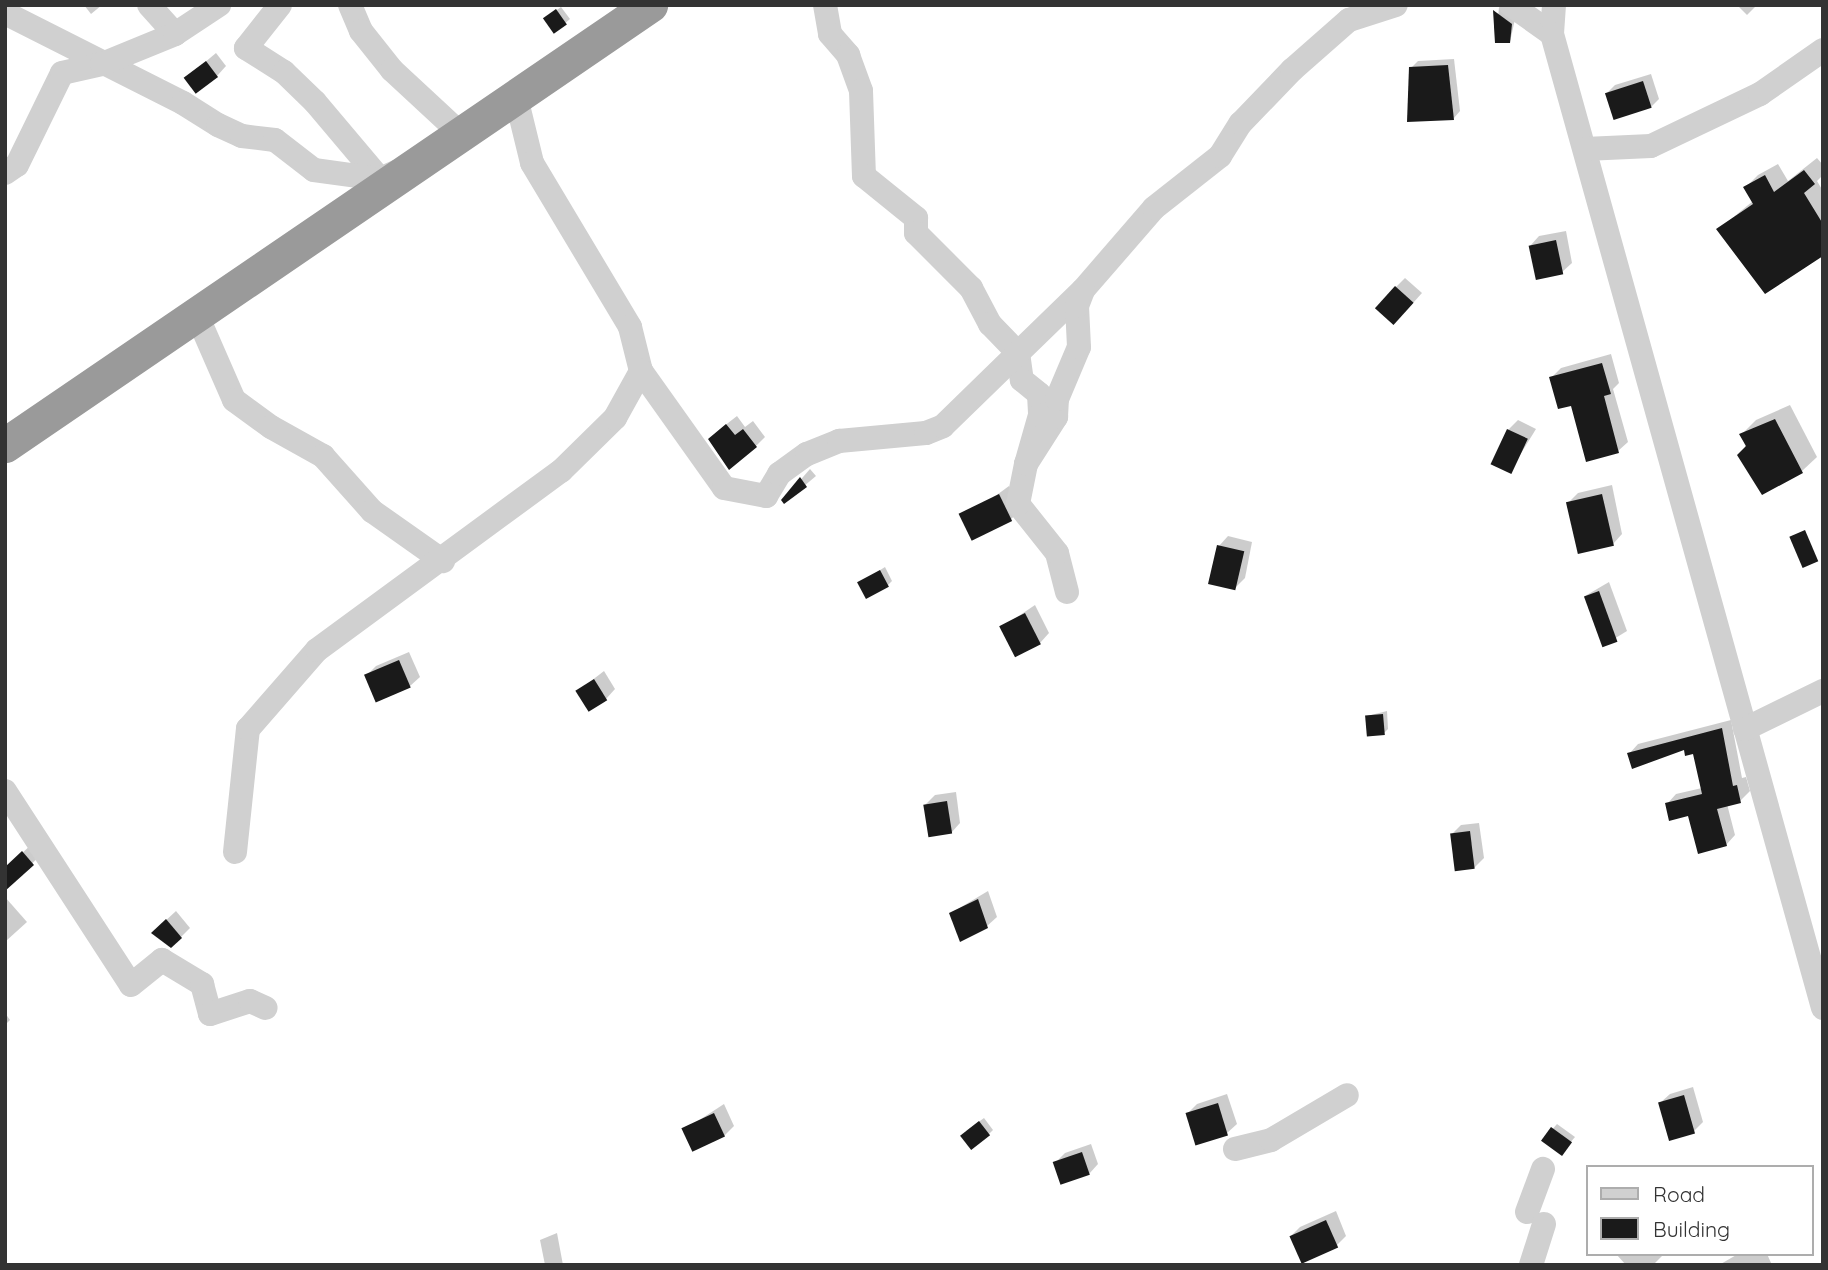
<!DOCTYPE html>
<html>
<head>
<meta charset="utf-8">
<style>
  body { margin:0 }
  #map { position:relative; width:1828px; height:1270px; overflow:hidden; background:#fff; font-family:Quicksand,sans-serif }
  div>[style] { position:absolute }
  .shadow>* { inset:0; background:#0003 }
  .building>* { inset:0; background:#1a1a1a; transform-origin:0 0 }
  .minor>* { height:24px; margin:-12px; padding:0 12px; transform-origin:12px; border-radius:12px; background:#d0d0d0 }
  .highway>* { height:35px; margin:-17.5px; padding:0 17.5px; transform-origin:17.5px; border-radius:17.5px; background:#9a9a9a }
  span { translate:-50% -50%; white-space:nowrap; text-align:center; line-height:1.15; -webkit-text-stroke:7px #fff; paint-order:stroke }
  .frame { position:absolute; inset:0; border:7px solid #333; pointer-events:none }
  .legend { position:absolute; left:1586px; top:1165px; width:228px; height:91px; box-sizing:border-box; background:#fff; border:2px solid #adadad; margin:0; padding:9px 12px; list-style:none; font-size:21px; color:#333 }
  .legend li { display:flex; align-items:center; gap:14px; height:35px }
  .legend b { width:35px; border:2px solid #adadad }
</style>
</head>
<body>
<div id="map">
  <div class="shadow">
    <i style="clip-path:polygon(84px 5px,102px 5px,91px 14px)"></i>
    <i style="clip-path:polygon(1737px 5px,1757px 5px,1747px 15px)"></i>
    <i style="clip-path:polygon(561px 7px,570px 19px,555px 32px,550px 15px)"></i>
    <i style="clip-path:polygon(1499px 7px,1515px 19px,1510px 42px,1496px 41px)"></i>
    <i style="clip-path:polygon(216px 53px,226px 66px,217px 76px,186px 78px)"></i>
    <i style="clip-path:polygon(1454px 59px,1460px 111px,1454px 118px,1411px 68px,1418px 61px)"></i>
    <i style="clip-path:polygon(1651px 74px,1659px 99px,1651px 107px,1607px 93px,1615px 85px)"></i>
    <i style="clip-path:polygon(1817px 158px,1823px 165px,1823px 175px,1817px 181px,1823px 191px,1823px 253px,1719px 229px,1753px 201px,1746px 187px,1758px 175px,1778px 164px,1788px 181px)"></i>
    <i style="clip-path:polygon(1566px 231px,1572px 263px,1562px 272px,1530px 246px,1539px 236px)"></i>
    <i style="clip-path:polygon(1405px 278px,1422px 293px,1404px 313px,1396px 287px)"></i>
    <i style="clip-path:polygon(1611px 354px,1619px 383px,1613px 389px,1628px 442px,1618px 451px,1551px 378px,1561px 368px)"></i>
    <i style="clip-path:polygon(1790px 405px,1817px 457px,1802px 471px,1763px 492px,1741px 435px,1756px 420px)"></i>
    <i style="clip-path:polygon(737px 416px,745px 427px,753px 421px,765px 437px,756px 446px,719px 430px)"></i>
    <i style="clip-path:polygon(1518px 420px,1536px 429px,1509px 473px,1508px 430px)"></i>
    <i style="clip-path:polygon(810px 469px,816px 476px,785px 502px,783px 500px)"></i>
    <i style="clip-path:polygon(1612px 485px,1622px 534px,1613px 544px,1568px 503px,1578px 493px)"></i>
    <i style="clip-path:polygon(1009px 486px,1021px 510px,1011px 519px,964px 519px)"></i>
    <i style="clip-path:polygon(1228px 536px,1252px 542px,1245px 578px,1235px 588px,1219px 546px)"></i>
    <i style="clip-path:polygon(885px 567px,892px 581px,888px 585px,859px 583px)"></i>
    <i style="clip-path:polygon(1609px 582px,1627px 631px,1604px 645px,1585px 596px)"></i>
    <i style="clip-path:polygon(1035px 605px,1049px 633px,1040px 643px,1002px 627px)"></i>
    <i style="clip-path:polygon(409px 652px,420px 677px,410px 686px,377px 701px,366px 676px,376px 666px)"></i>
    <i style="clip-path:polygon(604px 671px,615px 689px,606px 699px,578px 691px)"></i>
    <i style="clip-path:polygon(1387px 711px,1388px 729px,1384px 733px,1367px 716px)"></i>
    <i style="clip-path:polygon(1731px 720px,1742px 778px,1746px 777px,1750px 791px,1740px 801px,1727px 804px,1735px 835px,1726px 845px,1689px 814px,1667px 804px,1676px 794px,1702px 788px,1695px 752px,1685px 748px,1629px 754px,1638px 744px)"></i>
    <i style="clip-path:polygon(956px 792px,960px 823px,951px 833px,925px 805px,935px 795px)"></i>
    <i style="clip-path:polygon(1479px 823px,1484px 858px,1474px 868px,1452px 834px,1461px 825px)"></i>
    <i style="clip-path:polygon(33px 843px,42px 854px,5px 889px,5px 869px)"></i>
    <i style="clip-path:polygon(988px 891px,997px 917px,987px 926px,951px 913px)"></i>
    <i style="clip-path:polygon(5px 897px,27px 922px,6px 941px,5px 940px)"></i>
    <i style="clip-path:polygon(176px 911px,190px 928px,181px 937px,163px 923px)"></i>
    <i style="clip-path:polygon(5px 1013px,10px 1020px,5px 1025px)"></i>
    <i style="clip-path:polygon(1693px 1087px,1703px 1122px,1694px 1131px,1660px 1103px,1670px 1094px)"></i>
    <i style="clip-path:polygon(1227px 1094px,1237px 1124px,1227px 1133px,1188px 1113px,1197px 1104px)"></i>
    <i style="clip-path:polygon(724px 1104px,734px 1126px,724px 1136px,684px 1130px)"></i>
    <i style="clip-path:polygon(984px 1118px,993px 1130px,989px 1134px,966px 1131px)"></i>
    <i style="clip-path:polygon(1557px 1124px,1575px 1137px,1565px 1149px,1543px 1140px)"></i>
    <i style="clip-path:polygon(1091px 1144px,1098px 1164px,1089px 1174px,1055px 1163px,1065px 1153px)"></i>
    <i style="clip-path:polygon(1336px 1211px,1346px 1236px,1337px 1245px,1291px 1236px,1300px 1227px)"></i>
    <i style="clip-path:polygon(557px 1233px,563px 1265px,545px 1265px,540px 1240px)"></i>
    <i style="clip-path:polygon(1616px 1254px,1664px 1254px,1653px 1265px,1626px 1265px)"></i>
    <i style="clip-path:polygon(1738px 1254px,1767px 1254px,1772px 1265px,1719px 1265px)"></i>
  </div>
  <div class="building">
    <i style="left:556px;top:9px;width:19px;height:16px;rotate:55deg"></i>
    <i style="clip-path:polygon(1493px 10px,1512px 24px,1510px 43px,1495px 43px)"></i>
    <i style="left:206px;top:61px;width:20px;height:28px;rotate:53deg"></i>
    <i style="clip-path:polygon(1448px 65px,1454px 120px,1407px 122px,1409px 67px)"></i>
    <i style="left:1643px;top:81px;width:28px;height:40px;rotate:72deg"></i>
    <i style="clip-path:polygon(1804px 170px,1815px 184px,1804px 193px,1823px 224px,1823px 256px,1765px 294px,1716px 229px,1753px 204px,1743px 187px,1765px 175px,1774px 192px)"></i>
    <i style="left:1556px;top:240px;width:35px;height:28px;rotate:78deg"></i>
    <i style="left:1395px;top:286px;width:25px;height:30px;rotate:42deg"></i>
    <i style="clip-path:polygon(1602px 363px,1611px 394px,1604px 396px,1619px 453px,1586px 462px,1571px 406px,1558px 409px,1549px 377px)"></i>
    <i style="clip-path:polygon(1775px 419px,1803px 473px,1762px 495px,1737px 455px,1746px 446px,1739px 434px)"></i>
    <i style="clip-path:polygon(726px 424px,735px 435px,743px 429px,757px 447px,729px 470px,708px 439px)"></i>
    <i style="left:1507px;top:429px;width:23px;height:39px;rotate:25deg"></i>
    <i style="clip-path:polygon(800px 477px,807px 487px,784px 504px,781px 500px)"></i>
    <i style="left:999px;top:494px;width:30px;height:45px;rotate:64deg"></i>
    <i style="left:1602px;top:494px;width:53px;height:37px;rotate:77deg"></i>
    <i style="left:1805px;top:530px;width:34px;height:17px;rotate:67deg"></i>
    <i style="left:1217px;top:545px;width:28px;height:40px;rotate:13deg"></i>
    <i style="left:880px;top:570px;width:19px;height:26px;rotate:62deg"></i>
    <i style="left:1599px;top:591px;width:54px;height:16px;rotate:70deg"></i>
    <i style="left:1025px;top:613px;width:35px;height:29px;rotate:63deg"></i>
    <i style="left:399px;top:660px;width:30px;height:38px;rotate:67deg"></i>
    <i style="left:594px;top:679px;width:25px;height:22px;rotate:58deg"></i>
    <i style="left:1383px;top:714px;width:21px;height:18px;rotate:85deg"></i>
    <i style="clip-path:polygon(1722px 728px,1733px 786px,1737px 785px,1741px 803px,1717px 809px,1727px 846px,1698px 854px,1688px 816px,1669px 821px,1665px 803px,1702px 794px,1693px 754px,1685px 756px,1684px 750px,1632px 769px,1627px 753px)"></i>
    <i style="left:947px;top:801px;width:33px;height:24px;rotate:81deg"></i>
    <i style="left:1470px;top:831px;width:38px;height:20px;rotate:83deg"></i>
    <i style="clip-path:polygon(22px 851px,34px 865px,5px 891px,5px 867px)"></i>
    <i style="clip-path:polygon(978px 899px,988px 928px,960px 942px,949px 913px)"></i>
    <i style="clip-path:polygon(166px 919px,182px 938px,171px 948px,151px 933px)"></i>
    <i style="left:1684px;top:1095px;width:40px;height:27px;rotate:74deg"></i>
    <i style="left:1218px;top:1103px;width:34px;height:34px;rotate:73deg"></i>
    <i style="left:714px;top:1113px;width:26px;height:36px;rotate:65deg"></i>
    <i style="left:979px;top:1121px;width:18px;height:24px;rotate:52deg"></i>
    <i style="left:1551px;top:1127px;width:26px;height:17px;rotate:36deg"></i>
    <i style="left:1082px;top:1152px;width:24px;height:31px;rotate:71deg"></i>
    <i style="left:1326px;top:1220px;width:30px;height:40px;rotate:66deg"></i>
  </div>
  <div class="minor">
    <i style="left:149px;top:5px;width:39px;rotate:48deg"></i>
    <i style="left:280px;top:5px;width:55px;rotate:128.3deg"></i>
    <i style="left:246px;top:48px;width:45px;rotate:32.3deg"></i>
    <i style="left:284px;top:72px;width:43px;rotate:44.1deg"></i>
    <i style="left:315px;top:102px;width:101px;rotate:49.8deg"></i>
    <i style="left:350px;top:5px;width:28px;rotate:67deg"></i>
    <i style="left:361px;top:31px;width:50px;rotate:51.5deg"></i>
    <i style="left:392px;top:70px;width:93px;rotate:42.8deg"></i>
    <i style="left:825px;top:5px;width:29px;rotate:80deg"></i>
    <i style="left:830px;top:34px;width:28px;rotate:49deg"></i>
    <i style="left:848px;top:55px;width:38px;rotate:70deg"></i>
    <i style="left:861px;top:91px;width:85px;rotate:88deg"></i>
    <i style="left:864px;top:176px;width:67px;rotate:38.9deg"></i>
    <i style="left:916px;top:218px;width:15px;rotate:90deg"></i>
    <i style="left:916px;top:233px;width:78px;rotate:45deg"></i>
    <i style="left:971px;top:288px;width:41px;rotate:62.2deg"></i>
    <i style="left:990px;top:324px;width:40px;rotate:46deg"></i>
    <i style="left:1018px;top:353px;width:27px;rotate:82deg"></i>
    <i style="left:1022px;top:380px;width:22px;rotate:39deg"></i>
    <i style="left:1039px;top:394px;width:21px;rotate:87deg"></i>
    <i style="left:1040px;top:415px;width:51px;rotate:105.9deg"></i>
    <i style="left:1511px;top:5px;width:50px;rotate:35.3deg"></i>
    <i style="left:1554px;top:5px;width:29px;rotate:94deg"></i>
    <i style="left:1552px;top:34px;width:1011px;rotate:74.45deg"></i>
    <i style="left:5px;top:13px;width:199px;rotate:26.8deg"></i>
    <i style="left:183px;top:103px;width:41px;rotate:32.2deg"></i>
    <i style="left:218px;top:125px;width:26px;rotate:25deg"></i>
    <i style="left:242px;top:136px;width:33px;rotate:7deg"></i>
    <i style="left:275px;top:140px;width:49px;rotate:37.6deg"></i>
    <i style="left:314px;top:170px;width:67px;rotate:7.8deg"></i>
    <i style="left:380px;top:179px;width:20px;rotate:-24deg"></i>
    <i style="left:515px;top:93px;width:72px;rotate:76.3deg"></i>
    <i style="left:532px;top:163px;width:191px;rotate:59.1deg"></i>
    <i style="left:630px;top:327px;width:45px;rotate:76deg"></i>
    <i style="left:641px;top:371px;width:143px;rotate:54.6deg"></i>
    <i style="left:724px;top:488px;width:43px;rotate:10.8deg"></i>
    <i style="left:766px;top:496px;width:26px;rotate:-59deg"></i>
    <i style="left:779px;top:474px;width:34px;rotate:-36deg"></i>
    <i style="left:807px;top:454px;width:35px;rotate:-22deg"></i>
    <i style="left:839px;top:441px;width:87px;rotate:-5.3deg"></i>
    <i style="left:926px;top:433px;width:18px;rotate:-22deg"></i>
    <i style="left:943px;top:426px;width:195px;rotate:-44.2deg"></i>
    <i style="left:1083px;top:290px;width:108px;rotate:-49.1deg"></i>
    <i style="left:1154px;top:208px;width:84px;rotate:-38.2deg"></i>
    <i style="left:1220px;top:156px;width:39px;rotate:-58deg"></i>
    <i style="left:1241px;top:123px;width:74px;rotate:-46.1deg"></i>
    <i style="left:1292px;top:70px;width:76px;rotate:-41.3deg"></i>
    <i style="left:1349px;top:20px;width:49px;rotate:-17.7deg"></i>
    <i style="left:1585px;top:149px;width:66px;rotate:-2.6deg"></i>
    <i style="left:1651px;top:146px;width:121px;rotate:-25.5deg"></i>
    <i style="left:1760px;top:94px;width:77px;rotate:-34.9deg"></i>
    <i style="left:5px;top:173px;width:14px;rotate:-34deg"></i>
    <i style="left:17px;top:165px;width:102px;rotate:-63.9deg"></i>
    <i style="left:62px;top:73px;width:41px;rotate:-12.7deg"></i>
    <i style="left:102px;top:64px;width:79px;rotate:-22.3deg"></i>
    <i style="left:175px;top:34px;width:53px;rotate:-33.4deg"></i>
    <i style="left:196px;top:313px;width:95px;rotate:66.4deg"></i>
    <i style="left:234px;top:400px;width:46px;rotate:36.1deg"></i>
    <i style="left:271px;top:427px;width:60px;rotate:29.1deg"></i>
    <i style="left:323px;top:456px;width:74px;rotate:48.3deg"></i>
    <i style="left:372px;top:511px;width:87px;rotate:35.2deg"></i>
    <i style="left:1067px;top:592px;width:40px;rotate:-104.4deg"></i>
    <i style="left:1057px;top:553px;width:63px;rotate:-128.5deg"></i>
    <i style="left:1018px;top:504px;width:41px;rotate:-78.7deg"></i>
    <i style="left:1026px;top:464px;width:56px;rotate:-57.4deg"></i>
    <i style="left:1056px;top:417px;width:18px;rotate:-87deg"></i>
    <i style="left:1057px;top:399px;width:56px;rotate:-67.1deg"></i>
    <i style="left:1079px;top:347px;width:41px;rotate:-92.8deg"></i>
    <i style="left:1077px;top:306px;width:17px;rotate:-69deg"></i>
    <i style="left:1745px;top:729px;width:87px;rotate:-26deg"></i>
    <i style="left:5px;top:791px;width:231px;rotate:57deg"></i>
    <i style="left:131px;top:985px;width:40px;rotate:-39deg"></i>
    <i style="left:162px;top:960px;width:47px;rotate:31deg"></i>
    <i style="left:202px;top:984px;width:31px;rotate:75deg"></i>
    <i style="left:210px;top:1014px;width:42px;rotate:-18deg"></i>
    <i style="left:250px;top:1001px;width:17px;rotate:24deg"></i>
    <i style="left:235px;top:852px;width:124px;rotate:-84deg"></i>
    <i style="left:248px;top:729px;width:105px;rotate:-48.9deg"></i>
    <i style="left:317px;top:650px;width:303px;rotate:-36.3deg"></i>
    <i style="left:561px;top:471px;width:76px;rotate:-44.5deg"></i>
    <i style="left:615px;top:418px;width:54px;rotate:-61deg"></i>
    <i style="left:1235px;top:1149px;width:37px;rotate:-14deg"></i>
    <i style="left:1271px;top:1140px;width:88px;rotate:-30.6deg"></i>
    <i style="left:1527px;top:1212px;width:46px;rotate:-69.6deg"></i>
    <i style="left:1531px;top:1265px;width:43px;rotate:-72.4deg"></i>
  </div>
  <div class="highway">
    <i style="left:5px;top:445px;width:781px;rotate:-34.3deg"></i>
  </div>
  <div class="frame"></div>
  <ul class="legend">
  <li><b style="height:9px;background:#d0d0d0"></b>Road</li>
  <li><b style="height:19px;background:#1a1a1a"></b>Building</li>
  </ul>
</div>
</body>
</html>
